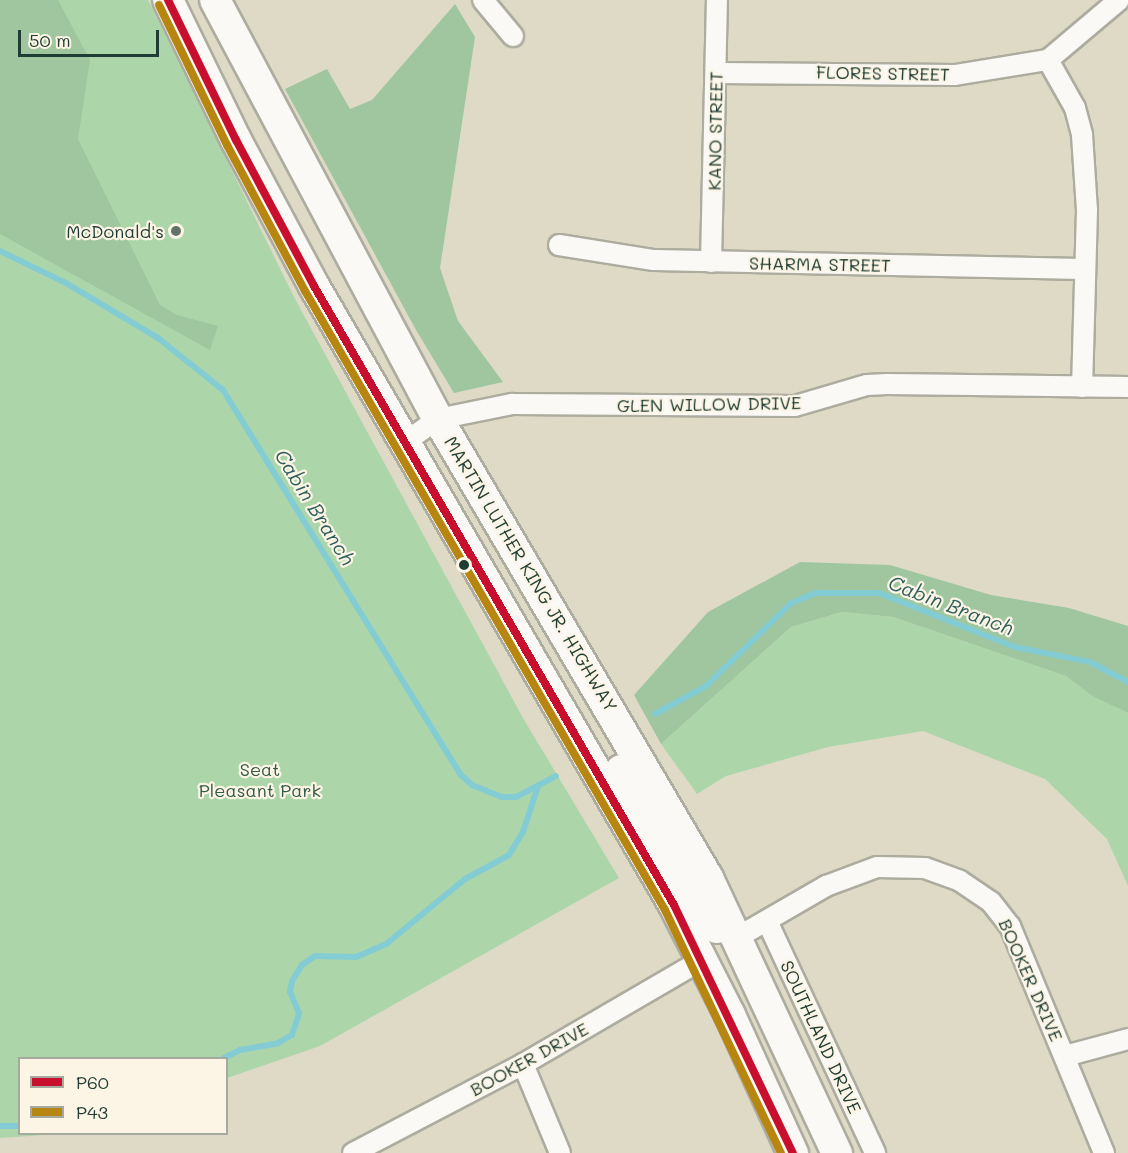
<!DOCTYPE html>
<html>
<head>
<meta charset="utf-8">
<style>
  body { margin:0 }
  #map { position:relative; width:1128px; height:1153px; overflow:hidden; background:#dedac6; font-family:Mali,sans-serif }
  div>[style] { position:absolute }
  .green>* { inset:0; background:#acd6aa }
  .forest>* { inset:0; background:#9fc69e }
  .stream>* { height:6px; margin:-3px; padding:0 3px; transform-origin:3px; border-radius:3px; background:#83ccd3 }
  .roads { filter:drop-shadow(2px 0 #acac9f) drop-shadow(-2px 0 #acac9f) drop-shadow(0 2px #acac9f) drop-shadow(0 -2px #acac9f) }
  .street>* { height:20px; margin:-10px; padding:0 10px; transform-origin:10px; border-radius:10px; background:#faf9f6 }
  .primary>* { height:30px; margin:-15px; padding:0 15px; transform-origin:15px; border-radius:15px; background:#faf9f6 }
  .bus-1>* { height:8px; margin:-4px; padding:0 4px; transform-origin:4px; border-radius:4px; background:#c8102e }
  .bus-2>* { height:8px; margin:-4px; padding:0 4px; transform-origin:4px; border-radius:4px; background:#b68610 }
  .dots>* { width:16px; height:16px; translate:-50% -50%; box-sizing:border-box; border:3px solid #fcf5e5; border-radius:50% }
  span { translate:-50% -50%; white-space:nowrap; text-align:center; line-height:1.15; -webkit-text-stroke:4.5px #fcf5e5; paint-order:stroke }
  .street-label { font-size:18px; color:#1f3d34 }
  .poi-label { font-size:18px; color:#1f3d34 }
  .right { translate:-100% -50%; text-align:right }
  .park-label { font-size:18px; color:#335b47 }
  .water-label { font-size:20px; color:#2e5f5d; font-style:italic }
  .legend { position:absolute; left:18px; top:1057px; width:210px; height:78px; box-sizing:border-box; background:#fcf5e5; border:2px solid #a4ab9e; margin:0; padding:8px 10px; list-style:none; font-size:18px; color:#1f3d34 }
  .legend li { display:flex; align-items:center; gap:12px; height:30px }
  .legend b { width:30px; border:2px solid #a4ab9e }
  .scale { position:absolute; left:18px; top:30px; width:141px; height:27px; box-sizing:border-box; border:3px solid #1f3d34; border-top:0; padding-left:8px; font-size:18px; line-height:21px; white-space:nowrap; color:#1f3d34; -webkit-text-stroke:4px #fcf5e5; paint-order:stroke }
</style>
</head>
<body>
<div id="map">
  <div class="green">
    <i style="clip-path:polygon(0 0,148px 0,294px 297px,523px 718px,619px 878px,320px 1046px,227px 1078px,226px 1058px,20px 1058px,20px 1134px,58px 1134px,0 1138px)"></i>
    <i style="clip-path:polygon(842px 612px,893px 617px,1066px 676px,1092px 696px,1128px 713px,1128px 886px,1107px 839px,1045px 779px,923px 731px,828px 747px,726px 776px,697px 794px,661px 744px,791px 627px)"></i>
  </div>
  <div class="forest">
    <i style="clip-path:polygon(0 0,58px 0,90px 60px,78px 139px,160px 305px,177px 315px,218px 326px,210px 350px,0 234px)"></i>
    <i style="clip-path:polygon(455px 4px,475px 37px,440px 268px,458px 321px,503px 382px,454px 393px,416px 330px,285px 89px,327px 69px,350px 109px,372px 100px)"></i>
    <i style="clip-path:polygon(800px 562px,890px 565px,991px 595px,1069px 608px,1128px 626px,1128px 713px,1092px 696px,1066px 676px,893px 617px,842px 612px,791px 627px,661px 744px,634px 695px,708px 612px)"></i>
  </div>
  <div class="stream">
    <i style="left:0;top:251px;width:73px;rotate:25.9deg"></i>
    <i style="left:66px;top:283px;width:107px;rotate:30.9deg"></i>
    <i style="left:158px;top:338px;width:83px;rotate:38.7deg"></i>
    <i style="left:223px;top:390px;width:453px;rotate:58.3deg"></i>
    <i style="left:461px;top:775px;width:15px;rotate:42deg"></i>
    <i style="left:472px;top:785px;width:32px;rotate:22deg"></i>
    <i style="left:502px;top:797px;width:14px"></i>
    <i style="left:516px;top:797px;width:45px;rotate:-27.7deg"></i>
    <i style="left:655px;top:714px;width:58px;rotate:-28.8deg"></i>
    <i style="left:706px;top:686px;width:119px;rotate:-44.3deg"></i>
    <i style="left:791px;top:603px;width:27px;rotate:-22deg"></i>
    <i style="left:816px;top:593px;width:63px"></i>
    <i style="left:879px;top:593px;width:146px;rotate:21.7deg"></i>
    <i style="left:1015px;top:647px;width:76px;rotate:11.3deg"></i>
    <i style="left:1090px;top:662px;width:43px;rotate:27.8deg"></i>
    <i style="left:224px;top:1058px;width:18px;rotate:-27deg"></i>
    <i style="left:240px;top:1050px;width:39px;rotate:-10deg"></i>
    <i style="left:278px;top:1043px;width:16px;rotate:-30deg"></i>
    <i style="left:292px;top:1035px;width:23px;rotate:-72deg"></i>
    <i style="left:299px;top:1013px;width:23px;rotate:-113deg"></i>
    <i style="left:290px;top:992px;width:11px;rotate:-80deg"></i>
    <i style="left:292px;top:981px;width:19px;rotate:-58deg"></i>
    <i style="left:302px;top:965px;width:16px;rotate:-35deg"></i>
    <i style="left:315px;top:956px;width:41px;rotate:1.4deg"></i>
    <i style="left:356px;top:957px;width:33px;rotate:-23deg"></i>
    <i style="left:386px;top:944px;width:102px;rotate:-39.4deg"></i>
    <i style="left:465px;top:879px;width:50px;rotate:-28.6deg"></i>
    <i style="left:509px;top:855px;width:27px;rotate:-59deg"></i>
    <i style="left:523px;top:832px;width:48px;rotate:-71.9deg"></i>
    <i style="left:0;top:1126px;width:20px"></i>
  </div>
  <div class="roads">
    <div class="street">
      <i style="left:483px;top:0;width:47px;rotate:50.2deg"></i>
      <i style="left:1048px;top:60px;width:55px;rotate:60.6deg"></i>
      <i style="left:1075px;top:108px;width:28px;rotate:75deg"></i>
      <i style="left:1082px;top:135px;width:75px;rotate:86.2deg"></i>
      <i style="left:1087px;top:210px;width:177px;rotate:91.6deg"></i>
      <i style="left:717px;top:73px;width:238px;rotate:0.5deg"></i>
      <i style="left:955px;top:75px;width:94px;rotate:-9.2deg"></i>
      <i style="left:1048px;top:60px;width:93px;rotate:-40.2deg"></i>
      <i style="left:559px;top:245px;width:96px;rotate:9deg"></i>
      <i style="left:654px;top:260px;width:428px;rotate:1.2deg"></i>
      <i style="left:711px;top:262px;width:262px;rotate:-88.7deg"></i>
      <i style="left:405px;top:442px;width:40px;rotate:-34.9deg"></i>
      <i style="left:438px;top:419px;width:76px;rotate:-11.5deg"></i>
      <i style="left:512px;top:404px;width:283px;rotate:0.4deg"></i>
      <i style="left:795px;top:406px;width:75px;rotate:-16.3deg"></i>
      <i style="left:867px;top:385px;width:20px;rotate:-3deg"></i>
      <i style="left:887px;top:384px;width:241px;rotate:0.7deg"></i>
      <i style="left:767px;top:921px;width:256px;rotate:65deg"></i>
      <i style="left:738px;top:937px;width:102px;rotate:-30.1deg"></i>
      <i style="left:826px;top:886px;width:54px;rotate:-20.4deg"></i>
      <i style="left:877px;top:867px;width:48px;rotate:1.2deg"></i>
      <i style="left:925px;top:868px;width:37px;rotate:20deg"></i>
      <i style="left:960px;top:881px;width:37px;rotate:34deg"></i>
      <i style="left:991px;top:902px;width:31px;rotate:52deg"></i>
      <i style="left:1010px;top:926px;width:246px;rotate:67.5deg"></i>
      <i style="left:1065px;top:1056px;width:65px;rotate:-15.1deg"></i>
      <i style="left:523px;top:1064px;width:96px;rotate:67.4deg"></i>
      <i style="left:353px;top:1153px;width:192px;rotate:-27.6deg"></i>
      <i style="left:523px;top:1064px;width:207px;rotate:-30.2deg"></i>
    </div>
    <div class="primary">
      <i style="left:168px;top:0;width:156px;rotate:64.1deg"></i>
      <i style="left:236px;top:140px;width:166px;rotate:61.9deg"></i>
      <i style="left:314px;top:286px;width:716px;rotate:59.82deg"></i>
      <i style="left:674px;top:905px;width:123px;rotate:63deg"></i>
      <i style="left:730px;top:1015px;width:152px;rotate:65.5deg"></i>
      <i style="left:215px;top:0;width:475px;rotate:62deg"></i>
      <i style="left:438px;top:419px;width:533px;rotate:59.53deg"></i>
      <i style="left:708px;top:878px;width:304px;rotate:64.9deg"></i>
      <i style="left:621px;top:770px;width:171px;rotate:60.1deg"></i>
      <i style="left:706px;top:918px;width:15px;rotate:42deg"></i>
    </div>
  </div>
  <div class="bus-1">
    <i style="left:168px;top:0;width:156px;rotate:64.1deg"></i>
    <i style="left:236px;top:140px;width:166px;rotate:61.9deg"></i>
    <i style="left:314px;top:286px;width:716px;rotate:59.82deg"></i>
    <i style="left:674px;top:905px;width:275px;rotate:64.4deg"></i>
  </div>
  <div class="bus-2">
    <i style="left:159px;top:5px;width:156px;rotate:64.1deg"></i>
    <i style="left:227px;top:145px;width:166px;rotate:61.9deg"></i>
    <i style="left:305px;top:291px;width:716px;rotate:59.82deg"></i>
    <i style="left:665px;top:910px;width:269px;rotate:64.5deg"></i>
  </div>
  <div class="dots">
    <i style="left:176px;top:231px;background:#627467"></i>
    <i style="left:464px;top:565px;background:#1f3d34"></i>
  </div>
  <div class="street-label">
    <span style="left:883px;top:73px;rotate:1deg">FLORES STREET</span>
    <span style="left:715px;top:131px;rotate:-89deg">KANO STREET</span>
    <span style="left:820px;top:264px;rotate:1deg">SHARMA STREET</span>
    <span style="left:709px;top:404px;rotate:-1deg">GLEN WILLOW DRIVE</span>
    <span style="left:531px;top:574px;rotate:59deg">MARTIN LUTHER KING JR. HIGHWAY</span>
    <span style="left:1031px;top:980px;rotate:66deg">BOOKER DRIVE</span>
    <span style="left:821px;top:1037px;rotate:65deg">SOUTHLAND DRIVE</span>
    <span style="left:529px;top:1059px;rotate:-29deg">BOOKER DRIVE</span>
  </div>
  <div class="poi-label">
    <span class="right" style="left:164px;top:231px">McDonald's</span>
  </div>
  <div class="park-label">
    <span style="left:260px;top:780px">Seat<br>Pleasant Park</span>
  </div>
  <div class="water-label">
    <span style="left:315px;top:507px;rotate:58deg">Cabin Branch</span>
    <span style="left:951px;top:605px;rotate:21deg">Cabin Branch</span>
  </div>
  <ul class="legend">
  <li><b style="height:8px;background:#c8102e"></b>P60</li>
  <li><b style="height:8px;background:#b68610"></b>P43</li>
  </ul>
  <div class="scale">50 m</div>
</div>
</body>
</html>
